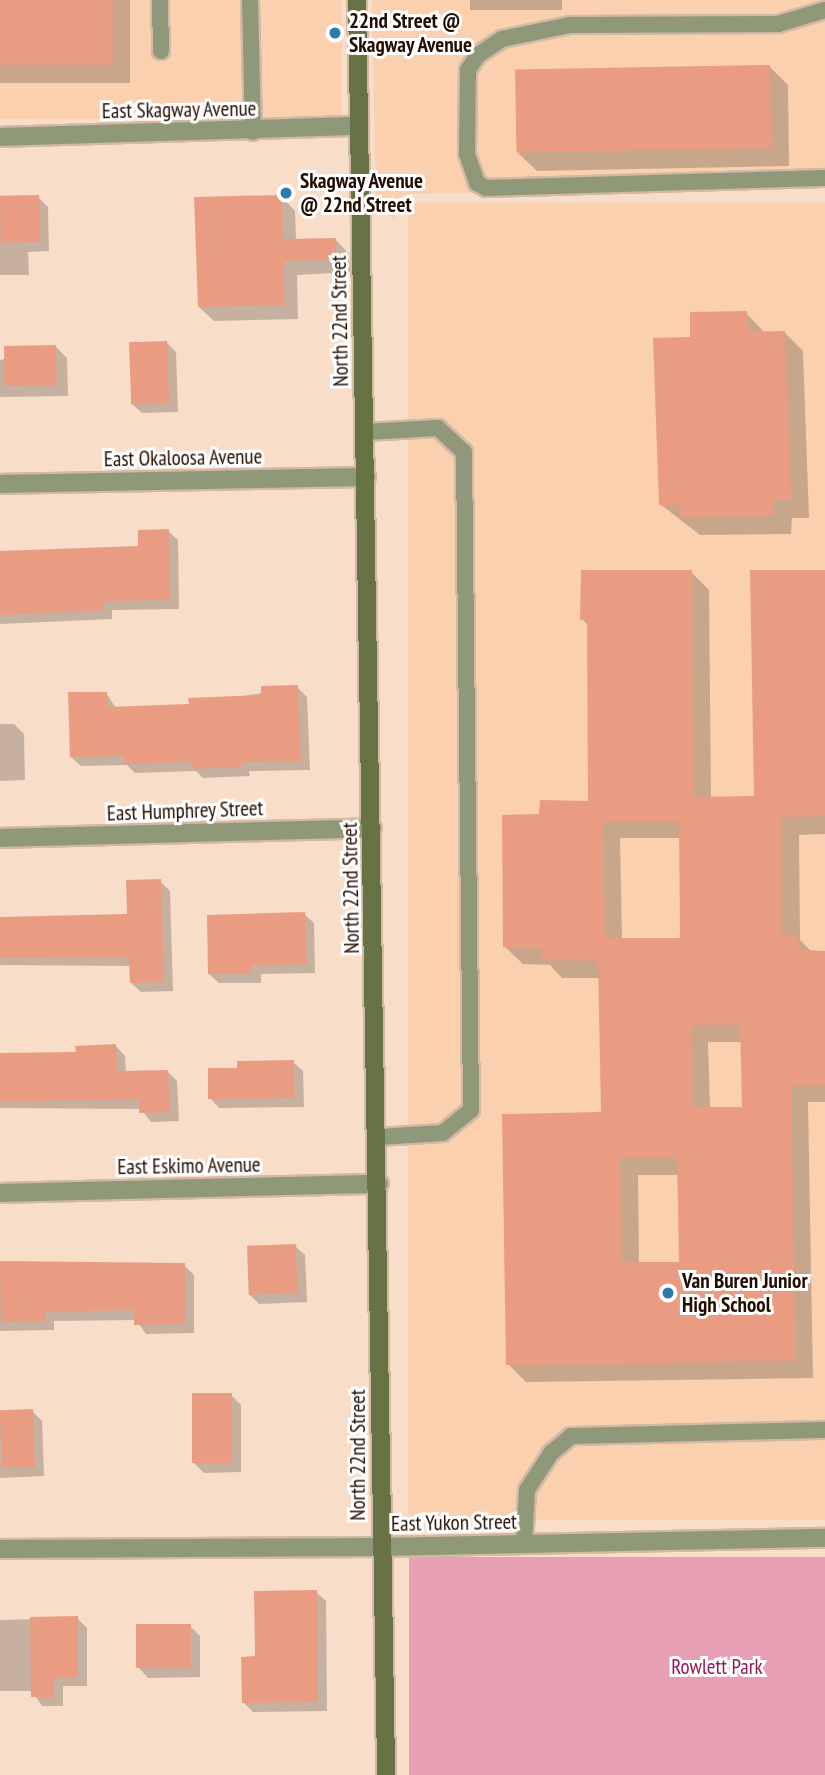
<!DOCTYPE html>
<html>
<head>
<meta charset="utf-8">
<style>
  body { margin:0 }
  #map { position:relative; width:825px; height:1775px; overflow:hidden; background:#f8ddc9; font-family:"PT Sans Narrow",sans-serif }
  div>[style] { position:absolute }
  .built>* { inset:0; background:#fbd0ae; transform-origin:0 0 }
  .green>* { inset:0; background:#e79fb4; transform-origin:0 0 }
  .shadow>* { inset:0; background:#0003; transform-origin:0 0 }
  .building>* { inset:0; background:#e99c81; transform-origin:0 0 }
  .roads { filter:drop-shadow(2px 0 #d2b8a5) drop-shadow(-2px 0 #d2b8a5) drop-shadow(0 2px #d2b8a5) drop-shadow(0 -2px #d2b8a5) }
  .lane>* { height:16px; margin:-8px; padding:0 8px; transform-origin:8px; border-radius:8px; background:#8f9879 }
  .street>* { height:18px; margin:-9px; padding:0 9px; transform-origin:9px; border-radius:9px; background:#8f9879 }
  .secondary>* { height:18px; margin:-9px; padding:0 9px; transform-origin:9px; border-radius:9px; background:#687345 }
  .dots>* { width:19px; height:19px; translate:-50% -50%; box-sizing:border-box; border:4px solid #fff; border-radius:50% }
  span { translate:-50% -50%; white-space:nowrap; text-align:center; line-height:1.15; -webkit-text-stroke:6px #fff; paint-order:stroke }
  .poi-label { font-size:21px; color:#230d00; font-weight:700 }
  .left { translate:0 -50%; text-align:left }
  .street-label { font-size:21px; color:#230d00 }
  .park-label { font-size:21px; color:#951a50 }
</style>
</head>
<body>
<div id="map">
  <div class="built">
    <i style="left:0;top:0;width:342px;height:119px"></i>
    <i style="clip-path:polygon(372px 0,825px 0,825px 188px,408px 194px,398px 200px,394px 220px,376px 203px)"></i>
    <i style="left:825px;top:203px;width:1317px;height:417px;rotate:90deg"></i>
  </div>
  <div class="green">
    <i style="left:825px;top:1557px;width:218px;height:416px;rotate:90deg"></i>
  </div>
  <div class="shadow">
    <i style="left:0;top:0;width:130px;height:83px"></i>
    <i style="left:470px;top:0;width:92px;height:10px"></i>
    <i style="clip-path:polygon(769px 66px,788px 85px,789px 166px,537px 171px,518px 153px)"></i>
    <i style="clip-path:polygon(281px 196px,295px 211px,296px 240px,335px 239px,349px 254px,350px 272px,297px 275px,298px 319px,214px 321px,199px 307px)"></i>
    <i style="clip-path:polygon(38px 197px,48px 207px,49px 251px,28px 252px,29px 275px,0 275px,0 198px)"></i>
    <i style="clip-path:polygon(746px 313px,765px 333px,785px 333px,803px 351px,809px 518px,792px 518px,791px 534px,700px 535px,660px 504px,692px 339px)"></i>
    <i style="clip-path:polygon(166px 342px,176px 352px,178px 412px,142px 413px,132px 404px)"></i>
    <i style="clip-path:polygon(56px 347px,67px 358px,68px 396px,0 397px,0 360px)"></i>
    <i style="clip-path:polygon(168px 531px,178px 540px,179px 609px,112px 610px,112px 619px,0 624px,0 554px,140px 548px)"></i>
    <i style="clip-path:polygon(evenodd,691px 572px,709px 590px,711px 798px,756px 798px,825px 572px,825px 834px,799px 835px,800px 940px,812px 952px,825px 953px,825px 1102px,808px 1102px,813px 1378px,526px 1382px,508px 1364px,603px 1114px,600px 978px,562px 978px,550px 965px,523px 964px,504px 946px,541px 816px,590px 802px,589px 626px,582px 619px,691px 572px,620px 838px,681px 838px,682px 939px,622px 940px,620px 838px,691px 572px,708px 1042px,743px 1042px,744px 1109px,710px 1109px,708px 1042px,691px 572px,638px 1175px,679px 1175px,681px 1264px,639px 1264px,638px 1175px)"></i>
    <i style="clip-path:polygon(297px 687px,307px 697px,310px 770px,249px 771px,250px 776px,203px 778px,196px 771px,135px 773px,127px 765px,81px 766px,71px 757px,106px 693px,116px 708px,190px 705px)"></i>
    <i style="clip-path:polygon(0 724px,14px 724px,24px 734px,25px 780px,0 781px)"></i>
    <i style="clip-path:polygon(160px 881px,170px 891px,173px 991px,141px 992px,131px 983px,131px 966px,0 965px,0 918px,129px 916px)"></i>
    <i style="clip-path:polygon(304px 914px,314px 923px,315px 973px,261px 974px,261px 983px,219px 983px,209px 974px)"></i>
    <i style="clip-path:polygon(116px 1046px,125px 1056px,126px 1073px,167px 1071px,177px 1081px,179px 1121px,151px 1122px,141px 1109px,0 1108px,0 1055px,77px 1054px)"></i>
    <i style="clip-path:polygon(293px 1062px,303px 1071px,304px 1107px,219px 1108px,210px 1098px,239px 1069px)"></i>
    <i style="clip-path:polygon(295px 1246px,305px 1255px,307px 1302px,259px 1304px,249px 1294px)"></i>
    <i style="clip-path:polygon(0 1264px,184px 1265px,194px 1275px,194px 1333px,146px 1334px,136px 1320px,54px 1321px,54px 1330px,0 1331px)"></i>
    <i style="clip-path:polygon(231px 1395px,241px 1405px,241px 1472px,204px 1473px,194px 1463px)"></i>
    <i style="clip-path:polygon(32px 1411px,42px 1421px,44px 1476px,0 1478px,0 1412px)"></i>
    <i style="clip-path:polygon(316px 1592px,326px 1601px,327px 1711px,253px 1712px,244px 1703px,257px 1658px)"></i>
    <i style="clip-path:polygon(77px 1618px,87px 1628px,87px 1686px,63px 1686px,63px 1706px,42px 1706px,32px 1691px,0 1691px,0 1620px)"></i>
    <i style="clip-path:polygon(190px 1626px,200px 1636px,200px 1677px,148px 1678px,139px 1668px)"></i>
  </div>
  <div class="building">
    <i style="left:0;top:0;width:113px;height:65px"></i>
    <i style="left:770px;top:65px;width:83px;height:255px;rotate:89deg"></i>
    <i style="left:39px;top:195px;width:47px;height:39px;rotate:89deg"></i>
    <i style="clip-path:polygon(282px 195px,283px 239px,336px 238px,336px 259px,283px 261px,285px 305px,198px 307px,194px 197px)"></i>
    <i style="clip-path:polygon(747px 311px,748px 332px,785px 331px,791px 500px,774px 500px,774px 516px,680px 517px,679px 505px,659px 505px,653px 338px,690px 337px,690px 312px)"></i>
    <i style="left:167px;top:341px;width:62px;height:38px;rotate:88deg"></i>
    <i style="left:56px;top:345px;width:40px;height:52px;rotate:89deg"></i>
    <i style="clip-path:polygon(169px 529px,170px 600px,103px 601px,103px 610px,0 615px,0 551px,138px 546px,138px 530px)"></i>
    <i style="clip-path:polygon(evenodd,581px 570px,692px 570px,693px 797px,754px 796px,750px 570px,825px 570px,825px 816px,781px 818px,782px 936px,798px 935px,799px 950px,825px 951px,825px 1085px,791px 1085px,796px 1361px,506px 1365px,502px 1114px,601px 1112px,598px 961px,542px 960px,541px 948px,503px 947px,502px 815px,539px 814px,540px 800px,588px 801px,587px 620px,580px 620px,581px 570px,603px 821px,679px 821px,680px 938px,605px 938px,603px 821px,581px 570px,691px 1025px,740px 1025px,742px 1107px,692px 1107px,691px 1025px,581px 570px,620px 1157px,677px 1158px,679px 1262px,622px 1262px,620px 1157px)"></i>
    <i style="clip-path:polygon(298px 685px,301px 761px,241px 762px,241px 767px,191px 769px,191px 762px,124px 764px,123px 756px,70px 757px,68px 692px,107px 692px,107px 707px,189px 704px,188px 698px,261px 695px,261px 686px)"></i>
    <i style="clip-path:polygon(161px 879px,164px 982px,130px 983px,129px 957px,0 958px,0 917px,127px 914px,126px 880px)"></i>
    <i style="clip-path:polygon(305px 912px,307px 964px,252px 965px,252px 974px,208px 974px,207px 915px)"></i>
    <i style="clip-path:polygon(116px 1044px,117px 1071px,168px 1070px,170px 1112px,139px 1113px,139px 1100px,0 1101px,0 1053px,76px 1052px,75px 1046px)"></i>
    <i style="clip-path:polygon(294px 1060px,295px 1098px,208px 1099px,208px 1068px,237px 1068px,237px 1061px)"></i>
    <i style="left:296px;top:1244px;width:49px;height:49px;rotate:88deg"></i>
    <i style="clip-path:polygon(0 1261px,185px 1263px,185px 1324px,134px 1325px,134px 1310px,45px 1312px,45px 1321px,1px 1322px)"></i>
    <i style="left:232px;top:1393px;width:70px;height:40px;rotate:90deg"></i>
    <i style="left:33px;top:1409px;width:58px;height:33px;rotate:88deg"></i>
    <i style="clip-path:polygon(317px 1590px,318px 1702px,242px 1703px,241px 1657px,255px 1656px,254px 1591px)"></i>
    <i style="clip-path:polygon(78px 1616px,78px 1677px,54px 1677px,54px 1697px,31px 1697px,30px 1617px)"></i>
    <i style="left:191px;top:1624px;width:44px;height:55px;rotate:90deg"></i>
  </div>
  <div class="roads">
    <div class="lane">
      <i style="left:160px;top:0;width:51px;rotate:88.9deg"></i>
      <i style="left:250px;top:0;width:132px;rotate:88.7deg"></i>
      <i style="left:825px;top:10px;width:49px;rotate:163.4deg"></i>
      <i style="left:778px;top:24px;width:208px;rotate:179.7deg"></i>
      <i style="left:570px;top:25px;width:69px;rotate:168.4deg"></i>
      <i style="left:502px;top:39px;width:29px;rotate:146deg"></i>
      <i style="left:478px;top:55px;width:18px;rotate:124deg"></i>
      <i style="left:468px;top:70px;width:84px;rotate:90.7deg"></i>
      <i style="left:467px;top:154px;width:31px;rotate:71deg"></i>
      <i style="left:477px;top:183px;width:10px;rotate:29deg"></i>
      <i style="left:486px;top:188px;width:339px;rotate:-1.7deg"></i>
      <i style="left:365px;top:432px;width:73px;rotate:-3.1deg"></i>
      <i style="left:438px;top:428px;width:35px;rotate:43deg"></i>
      <i style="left:464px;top:452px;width:658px;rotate:89.39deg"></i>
      <i style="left:471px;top:1110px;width:36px;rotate:141deg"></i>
      <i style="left:443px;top:1133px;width:65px;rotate:176.5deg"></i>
      <i style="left:524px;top:1544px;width:54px;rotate:-86.8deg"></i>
      <i style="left:527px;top:1490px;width:44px;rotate:-57deg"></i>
      <i style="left:551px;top:1453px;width:26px;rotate:-40deg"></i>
      <i style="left:571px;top:1436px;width:254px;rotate:-1.4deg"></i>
    </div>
    <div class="street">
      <i style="left:0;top:137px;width:359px;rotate:-1.8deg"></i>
      <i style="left:0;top:484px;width:366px;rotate:-1.1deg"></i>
      <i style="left:0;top:838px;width:372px;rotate:-1.5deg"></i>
      <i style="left:0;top:1193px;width:379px;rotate:-1.4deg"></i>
      <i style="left:0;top:1549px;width:381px;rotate:-0.3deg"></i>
      <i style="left:381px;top:1547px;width:444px;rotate:-1.2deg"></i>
    </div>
    <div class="secondary">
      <i style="left:357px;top:0;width:1775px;rotate:89.06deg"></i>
    </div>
  </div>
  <div class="dots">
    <i style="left:335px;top:33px;background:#2b7bad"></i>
    <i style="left:286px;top:193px;background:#2b7bad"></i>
    <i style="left:668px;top:1293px;background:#2b7bad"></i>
  </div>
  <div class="poi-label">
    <span class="left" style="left:349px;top:33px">22nd Street @<br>Skagway Avenue</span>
    <span class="left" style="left:300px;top:193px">Skagway Avenue<br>@ 22nd Street</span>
    <span class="left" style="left:682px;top:1293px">Van Buren Junior<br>High School</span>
  </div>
  <div class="street-label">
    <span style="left:179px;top:110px;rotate:-1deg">East Skagway Avenue</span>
    <span style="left:340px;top:321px;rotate:-91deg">North 22nd Street</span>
    <span style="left:183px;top:458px;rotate:-1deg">East Okaloosa Avenue</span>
    <span style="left:185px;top:811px;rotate:-2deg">East Humphrey Street</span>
    <span style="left:351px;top:888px;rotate:-91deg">North 22nd Street</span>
    <span style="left:189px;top:1166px;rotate:-1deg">East Eskimo Avenue</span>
    <span style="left:358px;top:1455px;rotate:-90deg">North 22nd Street</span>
    <span style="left:454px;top:1523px;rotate:-1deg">East Yukon Street</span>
  </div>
  <div class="park-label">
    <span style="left:717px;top:1667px">Rowlett Park</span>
  </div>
</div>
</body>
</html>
